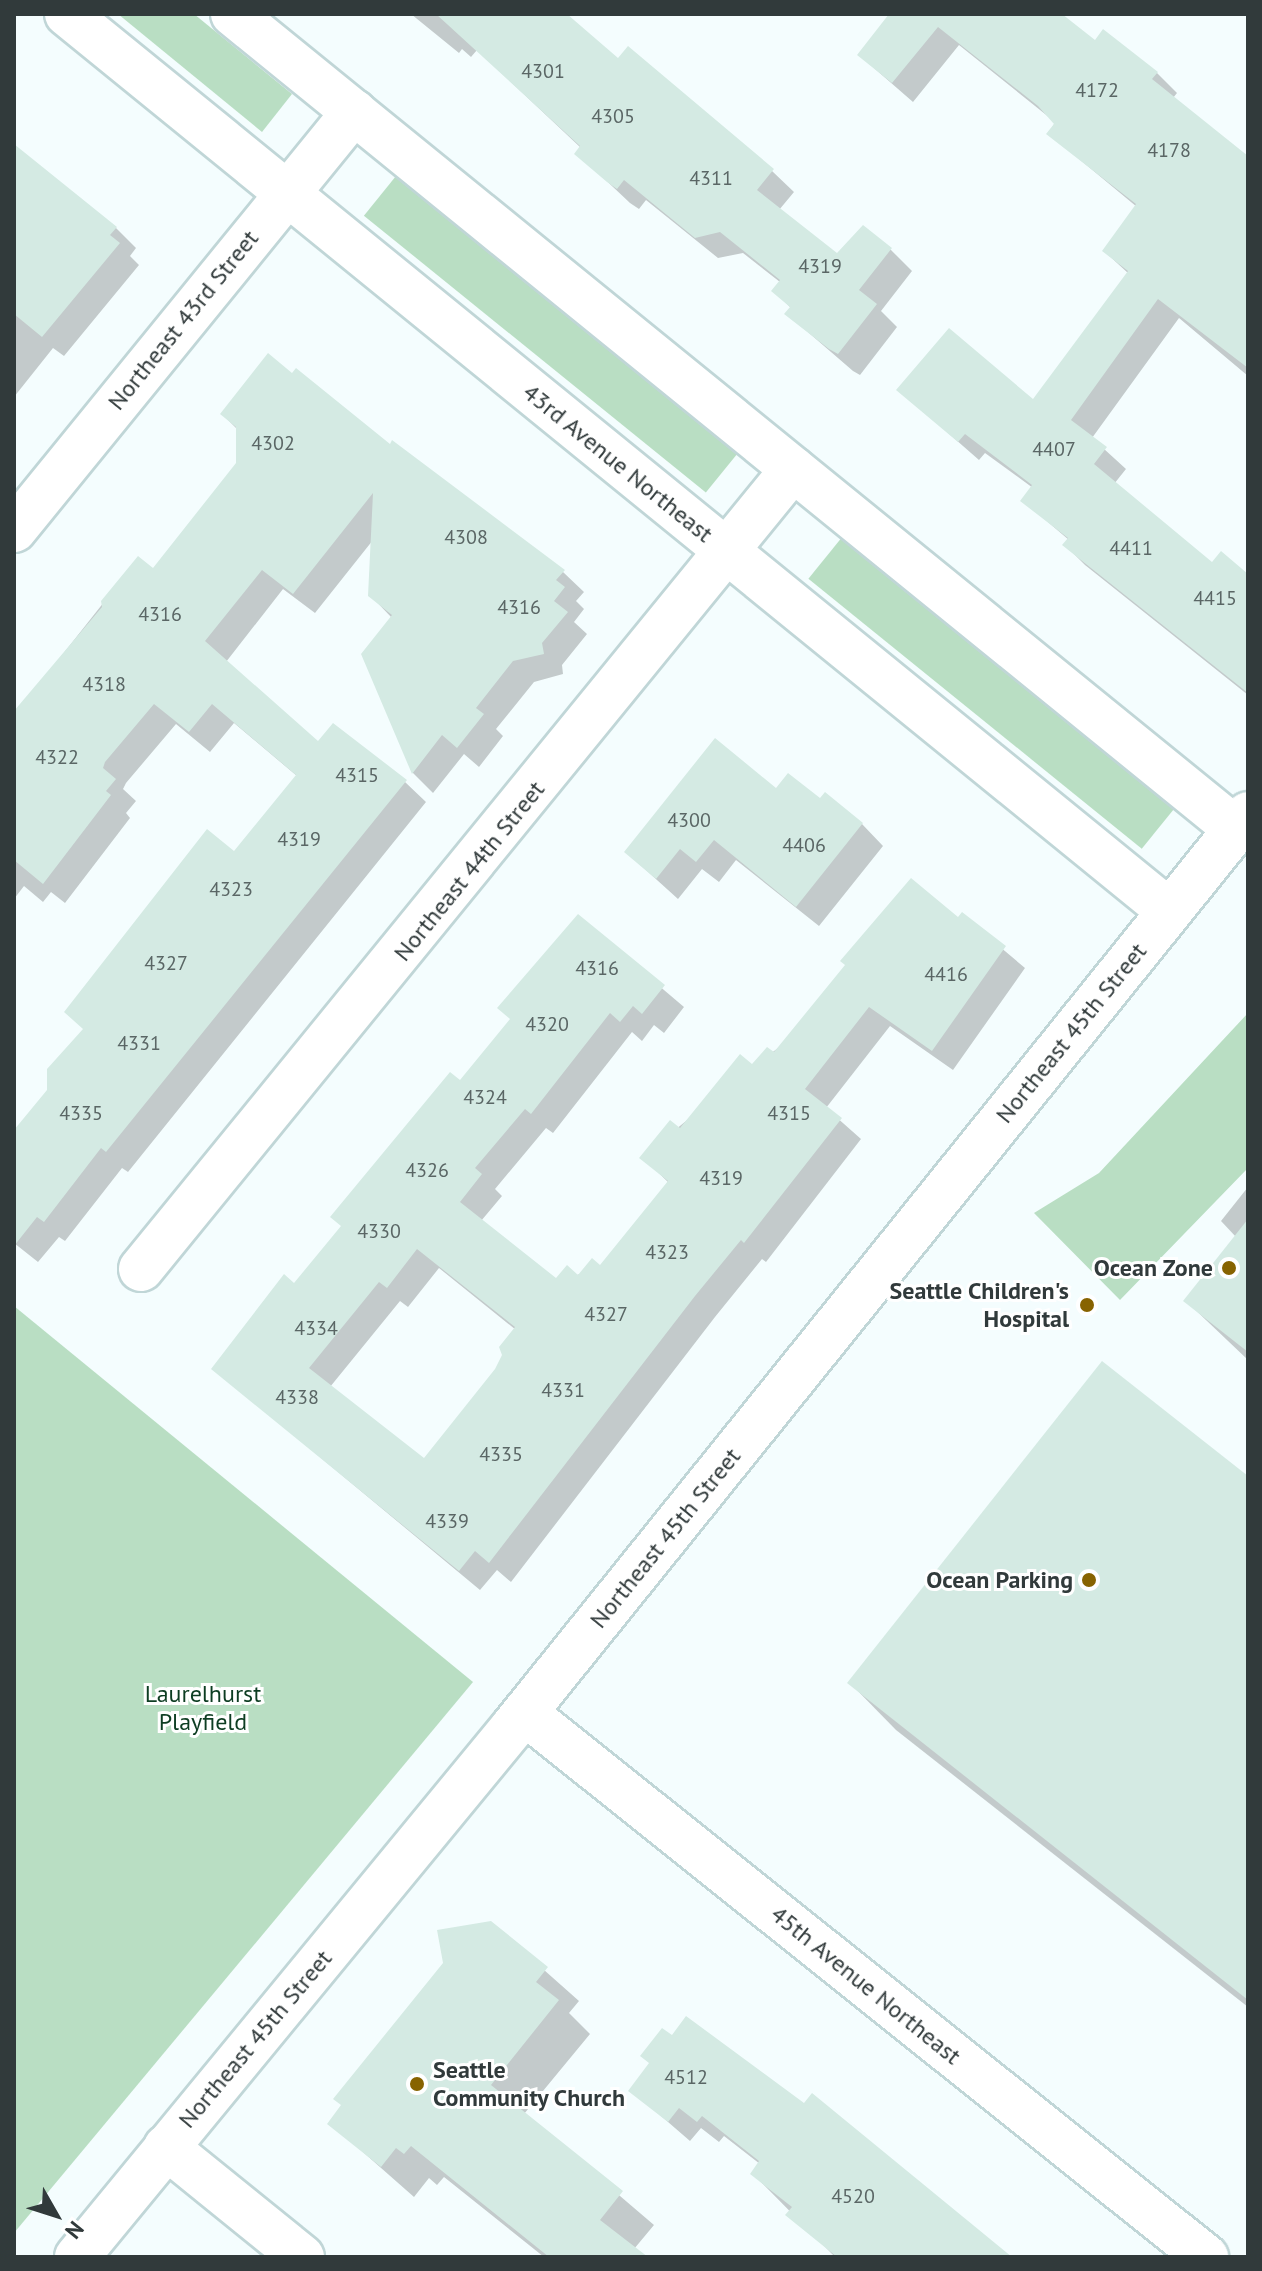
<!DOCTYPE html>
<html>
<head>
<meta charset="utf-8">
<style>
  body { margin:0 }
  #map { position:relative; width:1262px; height:2271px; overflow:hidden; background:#f4fdfe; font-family:"PT Sans",sans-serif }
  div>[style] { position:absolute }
  .green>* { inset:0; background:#b9dec3; transform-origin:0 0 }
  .shadow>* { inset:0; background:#0003 }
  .building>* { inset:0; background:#d4eae3 }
  .roads { filter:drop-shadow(2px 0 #c0d6d7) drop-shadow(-2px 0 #c0d6d7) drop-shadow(0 2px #c0d6d7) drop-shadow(0 -2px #c0d6d7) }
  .minor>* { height:44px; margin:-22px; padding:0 22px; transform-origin:22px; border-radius:22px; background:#fff }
  .dots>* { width:22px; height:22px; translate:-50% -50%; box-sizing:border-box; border:4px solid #fff; border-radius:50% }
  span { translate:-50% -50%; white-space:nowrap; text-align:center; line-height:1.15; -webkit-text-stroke:6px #fff; paint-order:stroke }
  .number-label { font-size:20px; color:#5a6665 }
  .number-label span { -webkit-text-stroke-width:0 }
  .street-label { font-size:24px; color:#313a3b }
  .poi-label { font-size:24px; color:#313a3b; font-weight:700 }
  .right { translate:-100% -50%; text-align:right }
  .left { translate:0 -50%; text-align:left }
  .park-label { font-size:24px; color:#0d3d22 }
  .frame { position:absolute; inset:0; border:16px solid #313a3b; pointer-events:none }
  .north { position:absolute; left:16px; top:2175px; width:80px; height:80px; -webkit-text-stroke:6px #fff; paint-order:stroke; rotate:129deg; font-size:22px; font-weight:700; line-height:32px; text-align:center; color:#313a3b }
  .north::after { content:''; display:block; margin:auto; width:28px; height:36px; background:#313a3b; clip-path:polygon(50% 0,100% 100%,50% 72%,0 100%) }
</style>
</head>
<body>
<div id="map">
  <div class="green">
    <i style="clip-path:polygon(118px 14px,194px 14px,292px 94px,262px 132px)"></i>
    <i style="left:396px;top:176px;width:440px;height:51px;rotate:39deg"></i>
    <i style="left:843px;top:536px;width:429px;height:55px;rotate:39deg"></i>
    <i style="clip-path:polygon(1248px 1013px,1248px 1168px,1120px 1300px,1034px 1213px,1099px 1173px)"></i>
    <i style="clip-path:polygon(14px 1306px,473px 1682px,14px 2233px)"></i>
  </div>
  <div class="shadow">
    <i style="clip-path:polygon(411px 14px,564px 14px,618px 61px,772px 171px,794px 192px,779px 210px,837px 256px,863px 228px,891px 250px,912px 271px,881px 311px,897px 327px,860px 375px,853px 371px,787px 314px,791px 308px,774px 291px,780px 282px,743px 253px,718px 258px,646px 200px,639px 209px,630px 203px,577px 153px,581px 148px,477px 50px,471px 57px,462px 49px,459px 53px)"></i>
    <i style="clip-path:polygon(891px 14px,1058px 14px,1095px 43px,1157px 73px,1177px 93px,1173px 98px,1248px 157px,1248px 376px,1179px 318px,1092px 438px,1126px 469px,1114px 484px,1212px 565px,1248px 576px,1248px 695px,1085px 565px,1065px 545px,1069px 540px,1022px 500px,1033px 488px,985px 453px,979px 460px,899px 390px,1033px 402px,1129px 274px,1104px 251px,1137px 207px,1049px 134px,1055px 122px,959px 45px,913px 102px,859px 55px)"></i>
    <i style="clip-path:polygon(14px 145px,116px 228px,136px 248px,130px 256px,139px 265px,64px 356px,53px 348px,14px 397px)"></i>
    <i style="clip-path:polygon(222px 414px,390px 447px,563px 572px,584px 592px,576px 601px,584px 609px,574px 622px,587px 634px,562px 665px,563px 674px,534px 682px,496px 729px,503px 736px,479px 767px,464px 754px,433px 793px,413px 773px,363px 654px,392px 618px,370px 595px,373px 540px,315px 613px,283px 589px,226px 662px,319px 744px,405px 782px,426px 802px,128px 1172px,122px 1168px,65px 1241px,59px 1237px,38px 1262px,14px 1243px,14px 1133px,297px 776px,234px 723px,210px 752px,176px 724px,126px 783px,123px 789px,136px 801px,126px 813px,130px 818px,65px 903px,51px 892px,43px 902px,24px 886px,14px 899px,14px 716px,138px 559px,153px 571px,238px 463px,238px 430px)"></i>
    <i style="clip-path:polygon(777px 790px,820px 801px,862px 824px,883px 846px,819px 926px,736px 860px,719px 882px,702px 869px,678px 899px,626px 852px)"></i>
    <i style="clip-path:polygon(evenodd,962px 915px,1025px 968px,953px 1070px,890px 1026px,826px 1108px,861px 1139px,766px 1262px,762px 1259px,715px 1317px,511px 1582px,497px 1570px,480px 1590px,214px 1369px,295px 1286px,512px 1019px,578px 917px,684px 1007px,664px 1033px,654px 1025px,642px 1041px,632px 1032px,553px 1133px,546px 1128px,495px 1189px,502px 1196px,481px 1221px,557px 1281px,600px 1268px,669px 1183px,642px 1157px,752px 1067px,962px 915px,439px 1268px,516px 1330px,496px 1370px,424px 1461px,330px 1387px,400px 1301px,408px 1307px,439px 1268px)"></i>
    <i style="clip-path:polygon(1248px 1187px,1248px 1360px,1186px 1301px,1236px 1237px,1221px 1221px)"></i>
    <i style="clip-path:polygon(1248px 1479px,1248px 2007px,896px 1730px,850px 1683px)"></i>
    <i style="clip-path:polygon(491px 1923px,579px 2001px,569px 2013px,590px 2034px,524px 2114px,654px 2225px,634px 2249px,644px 2257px,544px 2257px,444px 2177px,437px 2185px,429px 2178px,414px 2197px,330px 2123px)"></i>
    <i style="clip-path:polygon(651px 2064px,1009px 2257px,835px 2257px,753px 2174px,760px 2164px,724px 2136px,719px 2142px,701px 2128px,690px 2141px,631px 2090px)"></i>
  </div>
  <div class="building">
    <i style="clip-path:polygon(436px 14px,567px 14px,618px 58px,628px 46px,774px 169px,757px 190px,837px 253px,863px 225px,892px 248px,859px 290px,877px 304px,838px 354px,829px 349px,784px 314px,790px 307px,771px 291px,780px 280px,720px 232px,695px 238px,624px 180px,617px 189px,607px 182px,574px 154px,580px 146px)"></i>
    <i style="clip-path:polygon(889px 14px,1062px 14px,1095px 40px,1103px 29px,1158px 72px,1152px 79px,1248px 156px,1248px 368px,1158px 299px,1071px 420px,1107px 447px,1094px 464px,1212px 562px,1221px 551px,1248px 574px,1248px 693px,1062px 545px,1068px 538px,1020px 501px,1032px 485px,965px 434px,958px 442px,896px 390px,949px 328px,1033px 399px,1128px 271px,1102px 251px,1136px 204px,1046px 134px,1054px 124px,1038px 106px,938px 27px,892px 83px,857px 55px)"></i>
    <i style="clip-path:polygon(14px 144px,117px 227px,110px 235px,120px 243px,42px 337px,14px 314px)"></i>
    <i style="clip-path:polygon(268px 353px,292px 373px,296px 368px,390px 444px,392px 440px,565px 570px,556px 580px,565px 587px,554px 601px,568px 612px,542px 643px,544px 654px,513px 661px,476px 708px,484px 714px,457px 748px,442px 735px,412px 774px,361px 654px,392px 615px,368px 596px,373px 493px,293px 594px,262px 570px,205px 641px,318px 741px,333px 723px,407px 780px,106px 1152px,101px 1148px,44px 1222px,37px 1217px,14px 1246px,14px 1130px,47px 1090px,47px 1069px,83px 1029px,64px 1012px,207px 829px,234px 851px,296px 775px,212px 704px,189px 732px,154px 704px,105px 762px,103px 768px,116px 779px,106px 791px,111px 795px,43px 884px,14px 860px,14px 711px,102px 607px,101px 601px,138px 556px,153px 568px,236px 463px,236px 427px,220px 414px)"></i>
    <i style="clip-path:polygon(715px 738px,776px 788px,788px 773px,820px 798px,825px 792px,863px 823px,796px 907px,714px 840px,696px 862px,680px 849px,656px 879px,624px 852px)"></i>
    <i style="clip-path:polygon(evenodd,911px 878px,958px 917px,962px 912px,1006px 946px,932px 1051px,869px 1007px,805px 1089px,842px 1118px,744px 1243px,741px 1240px,695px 1296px,489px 1563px,475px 1551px,459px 1571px,211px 1369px,284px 1274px,294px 1283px,341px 1226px,330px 1217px,450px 1072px,460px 1080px,510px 1019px,497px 1008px,578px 914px,665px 985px,642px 1014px,633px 1006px,620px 1022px,610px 1013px,531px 1114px,525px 1109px,475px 1168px,482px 1174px,460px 1202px,556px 1278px,567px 1265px,578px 1275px,592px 1258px,600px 1265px,668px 1181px,639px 1158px,670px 1120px,680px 1128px,740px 1054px,752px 1064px,767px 1047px,774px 1052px,845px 965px,840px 961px,911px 878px,417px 1249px,515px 1327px,499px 1347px,502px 1355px,495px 1369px,424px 1458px,309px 1368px,379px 1282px,387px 1288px,417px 1249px)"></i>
    <i style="clip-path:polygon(1248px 1219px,1248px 1352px,1183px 1301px)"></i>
    <i style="clip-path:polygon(1102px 1361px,1248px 1476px,1248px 2000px,847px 1683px)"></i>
    <i style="clip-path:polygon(491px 1921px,548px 1967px,536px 1982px,559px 2000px,491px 2085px,623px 2191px,600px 2220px,648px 2257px,549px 2257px,411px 2146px,404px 2154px,396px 2148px,381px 2167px,327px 2124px,341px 2105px,333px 2099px,443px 1963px,437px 1930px)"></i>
    <i style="clip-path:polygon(686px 2016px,804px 2103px,812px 2093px,1012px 2257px,837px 2257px,785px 2215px,792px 2207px,750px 2174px,759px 2161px,702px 2116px,697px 2122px,679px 2108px,668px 2122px,628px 2091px,649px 2063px,640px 2056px,662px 2028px,672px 2035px)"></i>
  </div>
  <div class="roads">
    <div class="minor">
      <i style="left:67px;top:14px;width:1421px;rotate:39.14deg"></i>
      <i style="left:233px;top:14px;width:1292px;rotate:39.1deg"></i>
      <i style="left:14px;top:530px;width:539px;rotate:-50.88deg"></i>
      <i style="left:141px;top:1269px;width:1032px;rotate:-50.82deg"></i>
      <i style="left:525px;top:1713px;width:872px;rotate:38.62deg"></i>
      <i style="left:166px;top:2147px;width:175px;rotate:39deg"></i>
      <i style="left:77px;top:2257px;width:686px;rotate:-50.56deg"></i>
      <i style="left:513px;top:1727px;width:1172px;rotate:-51.16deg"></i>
    </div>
  </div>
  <div class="dots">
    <i style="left:1229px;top:1268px;background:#876300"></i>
    <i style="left:1087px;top:1305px;background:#876300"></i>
    <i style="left:1089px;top:1580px;background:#876300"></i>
    <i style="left:417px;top:2084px;background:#876300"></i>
  </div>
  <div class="number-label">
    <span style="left:543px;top:71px">4301</span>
    <span style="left:1097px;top:90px">4172</span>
    <span style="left:613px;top:116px">4305</span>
    <span style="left:1169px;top:150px">4178</span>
    <span style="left:711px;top:178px">4311</span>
    <span style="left:820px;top:266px">4319</span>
    <span style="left:273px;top:443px">4302</span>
    <span style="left:1054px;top:449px">4407</span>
    <span style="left:466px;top:537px">4308</span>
    <span style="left:1131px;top:548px">4411</span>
    <span style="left:1215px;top:598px">4415</span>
    <span style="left:519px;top:607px">4316</span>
    <span style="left:160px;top:614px">4316</span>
    <span style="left:104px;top:684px">4318</span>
    <span style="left:57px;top:757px">4322</span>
    <span style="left:357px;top:775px">4315</span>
    <span style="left:689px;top:820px">4300</span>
    <span style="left:299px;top:839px">4319</span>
    <span style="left:804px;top:845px">4406</span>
    <span style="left:231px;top:889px">4323</span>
    <span style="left:166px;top:963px">4327</span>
    <span style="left:597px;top:968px">4316</span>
    <span style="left:946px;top:974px">4416</span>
    <span style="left:547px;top:1024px">4320</span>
    <span style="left:139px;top:1043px">4331</span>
    <span style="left:485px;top:1097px">4324</span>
    <span style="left:81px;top:1113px">4335</span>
    <span style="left:789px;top:1113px">4315</span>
    <span style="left:427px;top:1170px">4326</span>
    <span style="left:721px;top:1178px">4319</span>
    <span style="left:379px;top:1231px">4330</span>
    <span style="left:667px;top:1252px">4323</span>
    <span style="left:606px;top:1314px">4327</span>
    <span style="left:316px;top:1328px">4334</span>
    <span style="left:563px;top:1390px">4331</span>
    <span style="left:297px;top:1397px">4338</span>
    <span style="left:501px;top:1454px">4335</span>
    <span style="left:447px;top:1521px">4339</span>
    <span style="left:686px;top:2077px">4512</span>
    <span style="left:853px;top:2196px">4520</span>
  </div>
  <div class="street-label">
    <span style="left:183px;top:320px;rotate:-51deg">Northeast 43rd Street</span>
    <span style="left:618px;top:463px;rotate:39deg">43rd Avenue Northeast</span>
    <span style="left:469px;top:871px;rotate:-51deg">Northeast 44th Street</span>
    <span style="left:1071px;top:1033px;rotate:-51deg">Northeast 45th Street</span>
    <span style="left:665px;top:1538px;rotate:-51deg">Northeast 45th Street</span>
    <span style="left:866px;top:1985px;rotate:39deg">45th Avenue Northeast</span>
    <span style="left:255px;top:2039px;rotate:-50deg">Northeast 45th Street</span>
  </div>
  <div class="poi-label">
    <span class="right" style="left:1213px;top:1268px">Ocean Zone</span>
    <span class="right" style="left:1069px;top:1305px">Seattle Children's<br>Hospital</span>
    <span class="right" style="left:1073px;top:1580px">Ocean Parking</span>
    <span class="left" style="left:433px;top:2084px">Seattle<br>Community Church</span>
  </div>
  <div class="park-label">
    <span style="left:203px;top:1708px">Laurelhurst<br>Playfield</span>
  </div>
  <div class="frame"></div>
  <div class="north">N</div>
</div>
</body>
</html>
